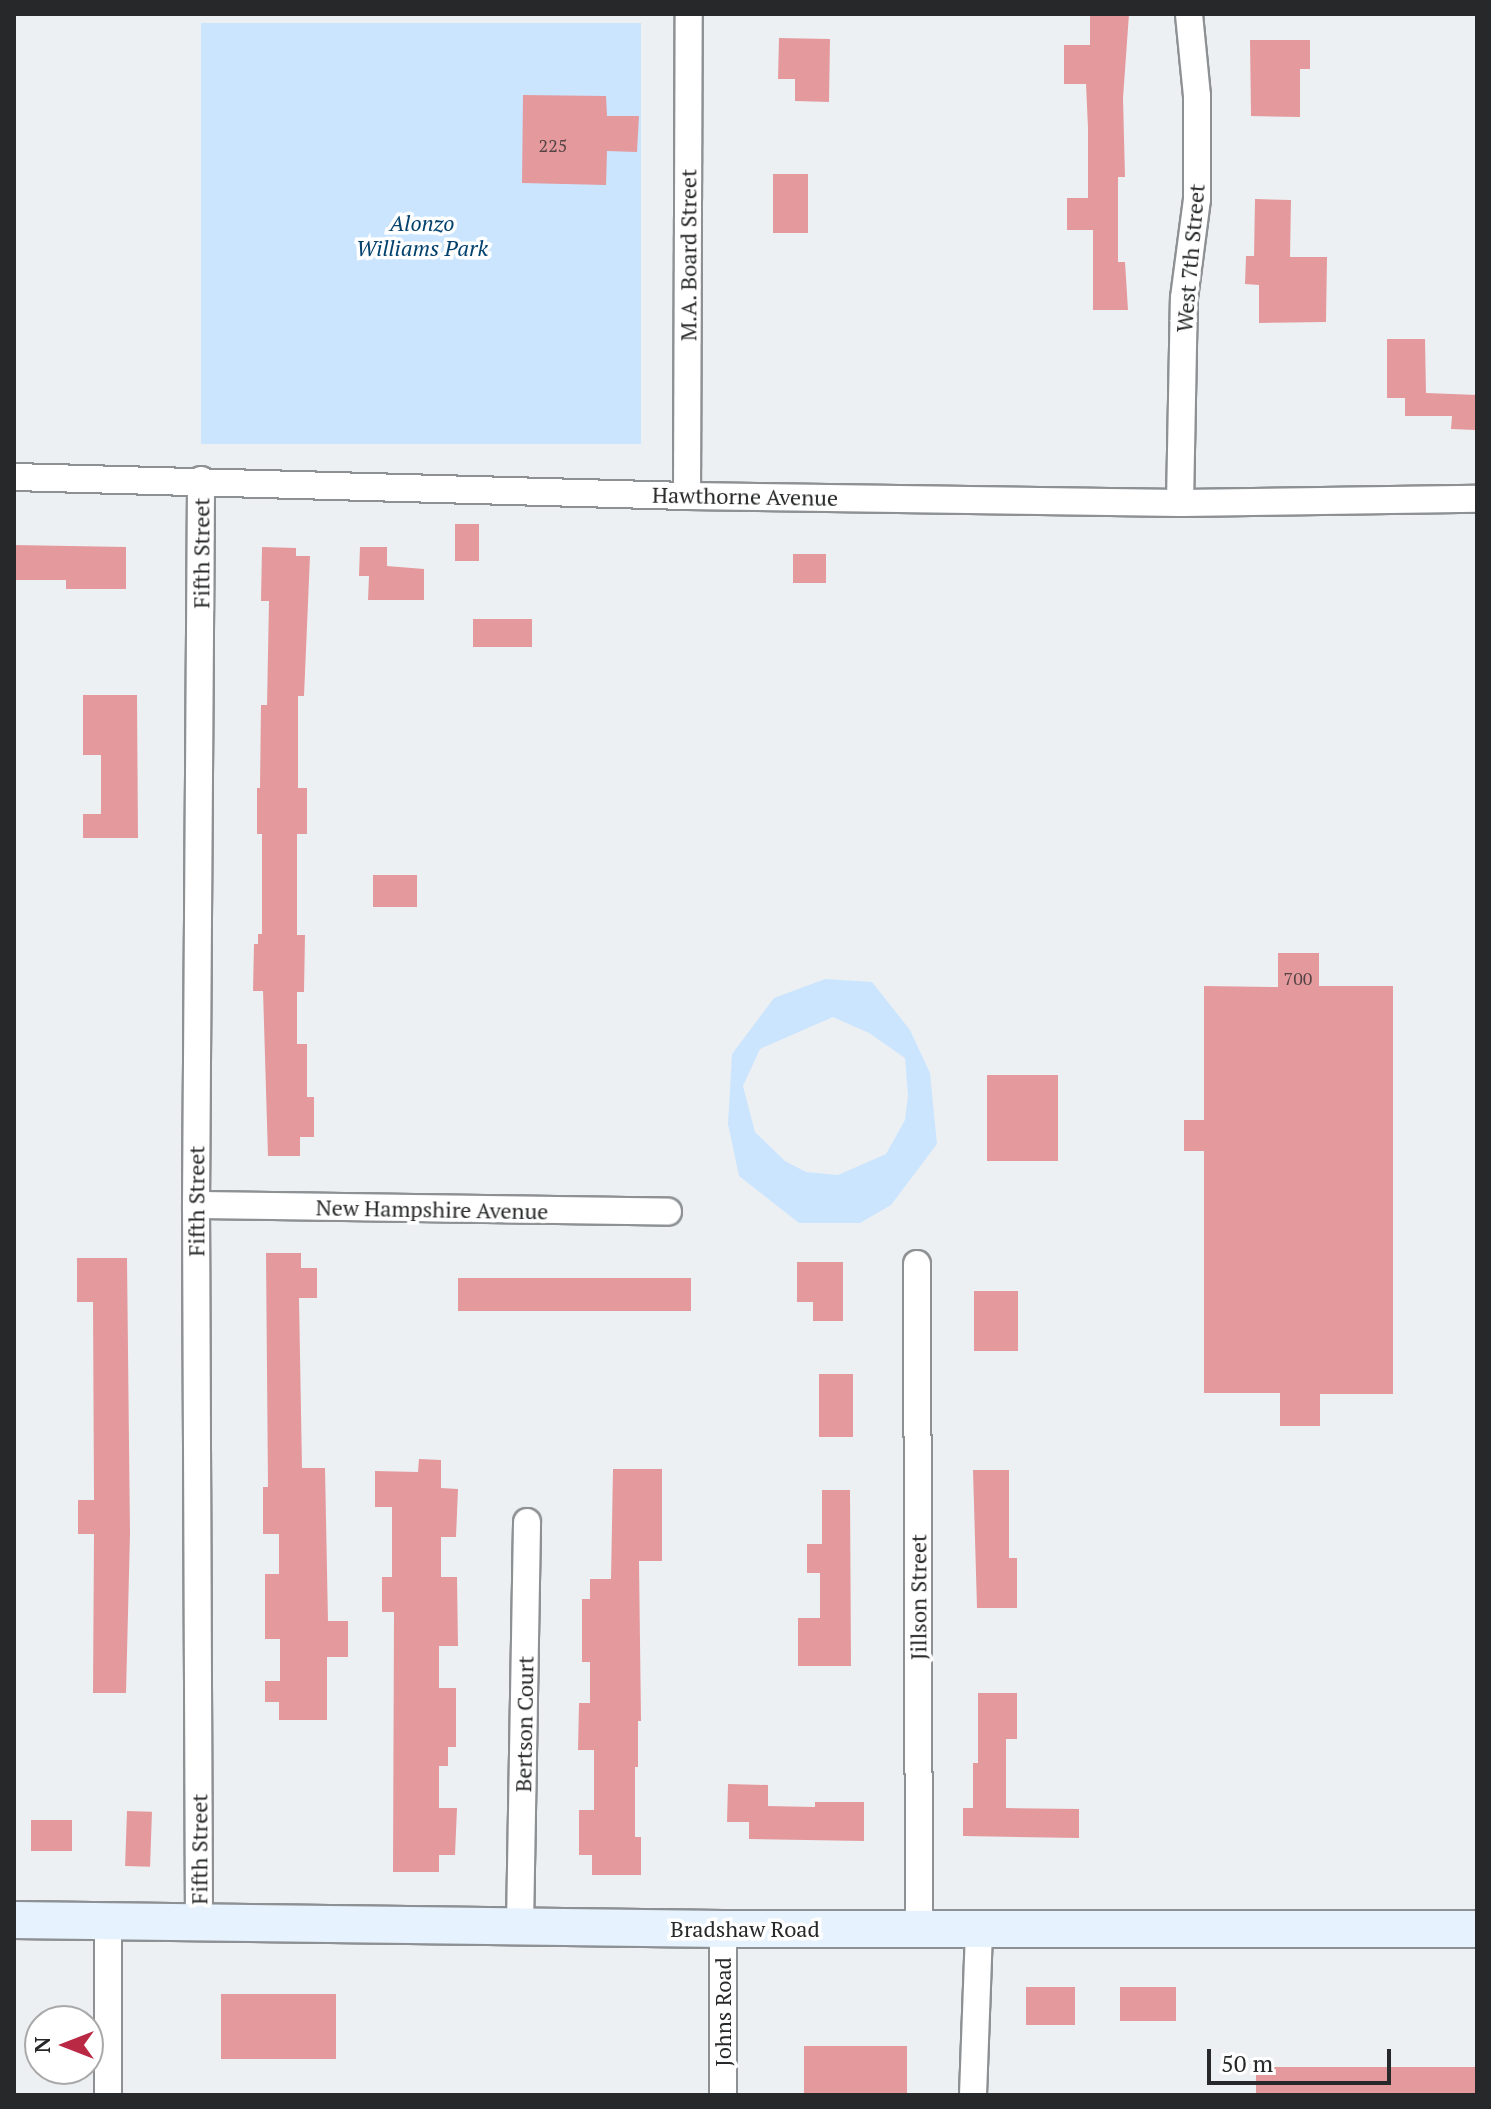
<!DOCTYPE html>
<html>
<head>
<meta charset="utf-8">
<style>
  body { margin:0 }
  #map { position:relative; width:1491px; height:2109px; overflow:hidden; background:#edf0f3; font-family:"PT Serif",serif }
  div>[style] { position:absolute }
  .green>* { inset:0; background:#cbe5fe; transform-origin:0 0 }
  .building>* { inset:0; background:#e49a9d; transform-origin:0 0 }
  .roads { filter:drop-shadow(2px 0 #8e9194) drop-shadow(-2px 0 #8e9194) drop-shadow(0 2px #8e9194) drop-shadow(0 -2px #8e9194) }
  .street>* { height:26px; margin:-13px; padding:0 13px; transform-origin:13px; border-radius:13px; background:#fff }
  .secondary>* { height:36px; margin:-18px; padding:0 18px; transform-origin:18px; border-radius:18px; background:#e6f2fe }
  span { translate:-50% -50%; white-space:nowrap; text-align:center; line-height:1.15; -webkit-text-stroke:7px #fff; paint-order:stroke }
  .number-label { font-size:18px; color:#564446 }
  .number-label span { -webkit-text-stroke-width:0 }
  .park-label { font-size:22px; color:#04426e; font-style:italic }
  .street-label { font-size:22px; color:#272829 }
  .frame { position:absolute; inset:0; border:16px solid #272829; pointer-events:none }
  .north { position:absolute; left:24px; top:2005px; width:80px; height:80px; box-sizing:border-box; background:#fff; border:2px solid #a9a9a9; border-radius:50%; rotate:270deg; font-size:22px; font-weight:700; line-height:32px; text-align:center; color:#272829 }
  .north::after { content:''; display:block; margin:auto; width:28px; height:36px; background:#ba2944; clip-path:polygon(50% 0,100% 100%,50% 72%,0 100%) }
  .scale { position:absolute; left:1207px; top:2049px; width:184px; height:36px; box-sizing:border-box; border:4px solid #272829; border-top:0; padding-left:10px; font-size:24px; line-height:28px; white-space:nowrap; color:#272829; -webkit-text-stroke:6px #fff; paint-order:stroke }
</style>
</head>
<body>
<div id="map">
  <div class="green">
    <i style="left:641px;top:23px;width:421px;height:440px;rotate:90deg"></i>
    <i style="clip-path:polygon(evenodd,825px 979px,872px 982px,910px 1030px,930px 1073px,937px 1144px,891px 1205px,860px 1223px,799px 1223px,739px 1176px,728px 1124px,732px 1054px,774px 998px,825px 979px,833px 1017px,869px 1033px,905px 1058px,908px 1096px,905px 1120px,886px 1154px,838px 1175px,806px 1172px,785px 1161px,755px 1132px,743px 1086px,760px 1049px,833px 1017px)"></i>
  </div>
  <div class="building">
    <i style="clip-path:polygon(1090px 14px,1129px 14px,1123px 98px,1125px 177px,1118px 177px,1118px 262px,1125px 262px,1128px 310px,1093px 310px,1093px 230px,1067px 230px,1067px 198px,1088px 198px,1088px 128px,1086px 84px,1064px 84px,1064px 45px,1090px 45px)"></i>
    <i style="clip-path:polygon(779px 38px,830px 39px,829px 102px,795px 101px,795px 79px,778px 79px)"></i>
    <i style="clip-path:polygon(1250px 40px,1310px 40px,1310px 69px,1300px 69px,1300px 117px,1251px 116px)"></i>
    <i style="clip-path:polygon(523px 95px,606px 96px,607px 116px,639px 116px,637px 152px,607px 151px,606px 185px,522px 183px)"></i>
    <i style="left:773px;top:174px;width:35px;height:59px"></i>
    <i style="clip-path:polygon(1255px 199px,1291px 200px,1290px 257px,1327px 257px,1326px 322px,1259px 323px,1259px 285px,1245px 284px,1246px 256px,1254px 256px)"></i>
    <i style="clip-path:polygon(1387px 339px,1425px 339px,1426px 393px,1477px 395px,1476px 430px,1451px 429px,1452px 416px,1405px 416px,1405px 398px,1387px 398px)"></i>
    <i style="left:455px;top:524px;width:24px;height:37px"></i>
    <i style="clip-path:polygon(14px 545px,126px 547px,126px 589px,66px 589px,66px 580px,14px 580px)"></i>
    <i style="clip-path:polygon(262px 547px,296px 548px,296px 556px,310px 556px,304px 696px,298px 696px,298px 788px,307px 788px,307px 834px,297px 834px,297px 935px,305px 935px,304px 992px,297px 992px,297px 1044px,307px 1044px,307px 1097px,314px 1097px,314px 1137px,300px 1137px,300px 1156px,268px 1156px,263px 991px,253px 991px,254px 944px,258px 944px,258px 934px,262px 934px,262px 834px,257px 834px,257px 788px,260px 788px,261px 705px,267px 705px,269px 601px,261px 601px)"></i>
    <i style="clip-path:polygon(360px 547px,387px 547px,387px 566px,424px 569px,424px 600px,368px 600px,369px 576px,359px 576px)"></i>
    <i style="left:793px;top:554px;width:33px;height:29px"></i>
    <i style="left:473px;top:619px;width:59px;height:28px"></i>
    <i style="clip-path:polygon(83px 695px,137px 695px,138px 838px,83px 838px,83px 814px,101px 814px,101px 755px,83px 755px)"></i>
    <i style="left:373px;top:875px;width:44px;height:32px"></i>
    <i style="clip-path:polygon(1278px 953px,1319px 953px,1319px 986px,1393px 986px,1393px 1394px,1320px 1394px,1320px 1426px,1280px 1426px,1280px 1393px,1204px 1393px,1204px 1151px,1184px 1151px,1184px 1120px,1204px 1120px,1204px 986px,1278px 987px)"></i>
    <i style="left:987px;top:1075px;width:71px;height:86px"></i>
    <i style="clip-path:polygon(266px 1253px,301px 1253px,301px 1268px,317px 1268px,317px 1298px,299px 1298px,302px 1468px,325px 1468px,328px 1621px,348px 1621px,348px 1657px,327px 1657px,327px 1720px,279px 1720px,279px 1702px,265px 1702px,265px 1681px,280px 1681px,280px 1639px,265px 1639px,265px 1574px,279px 1574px,279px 1534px,263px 1534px,263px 1487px,268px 1487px)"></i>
    <i style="clip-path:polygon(77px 1258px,127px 1258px,130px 1534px,126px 1693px,93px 1693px,94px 1534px,78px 1534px,78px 1500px,94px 1500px,93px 1302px,77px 1302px)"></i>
    <i style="clip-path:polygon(797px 1262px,843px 1262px,843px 1321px,813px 1321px,813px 1302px,797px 1302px)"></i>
    <i style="left:458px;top:1278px;width:233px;height:33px"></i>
    <i style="left:974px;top:1291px;width:44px;height:60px"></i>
    <i style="left:819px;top:1374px;width:34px;height:63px"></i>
    <i style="clip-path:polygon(419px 1459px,441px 1460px,441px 1488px,458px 1489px,456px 1537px,441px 1537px,441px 1577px,457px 1577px,458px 1646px,439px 1646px,439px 1688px,456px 1688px,456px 1747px,448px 1747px,448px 1766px,439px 1766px,439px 1808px,457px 1808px,455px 1855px,439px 1855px,439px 1872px,393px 1872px,394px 1612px,382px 1612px,382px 1577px,392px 1577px,392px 1507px,375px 1507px,375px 1471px,418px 1472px)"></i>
    <i style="clip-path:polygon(613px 1469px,662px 1469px,662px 1561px,639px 1561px,641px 1721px,638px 1721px,638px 1767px,635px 1767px,635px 1837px,641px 1837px,641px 1875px,592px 1875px,592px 1855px,579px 1855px,579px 1810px,594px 1810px,594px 1750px,578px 1750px,579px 1703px,590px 1703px,590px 1662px,582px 1662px,582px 1599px,590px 1599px,590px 1579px,611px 1579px)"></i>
    <i style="clip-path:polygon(973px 1470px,1009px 1470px,1009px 1558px,1017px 1558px,1017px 1608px,977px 1608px)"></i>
    <i style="clip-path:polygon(822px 1490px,850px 1490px,851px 1666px,798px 1666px,798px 1618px,820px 1618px,820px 1573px,807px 1573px,807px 1544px,822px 1544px)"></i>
    <i style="clip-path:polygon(978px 1693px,1017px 1693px,1017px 1739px,1006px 1739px,1006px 1808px,1079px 1809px,1079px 1838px,963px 1836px,963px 1808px,973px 1808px,973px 1763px,978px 1763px)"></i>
    <i style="clip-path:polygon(728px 1784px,768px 1785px,768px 1806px,815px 1807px,815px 1802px,864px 1802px,864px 1841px,749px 1839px,749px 1822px,727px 1822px)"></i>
    <i style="left:127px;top:1811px;width:25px;height:55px;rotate:2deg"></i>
    <i style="left:31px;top:1820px;width:41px;height:31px"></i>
    <i style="left:1026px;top:1987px;width:49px;height:38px"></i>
    <i style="left:1120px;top:1987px;width:56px;height:34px"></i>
    <i style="left:221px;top:1994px;width:115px;height:65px"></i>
    <i style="left:804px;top:2046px;width:103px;height:49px"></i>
    <i style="left:1256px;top:2067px;width:221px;height:28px"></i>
  </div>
  <div class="roads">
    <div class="street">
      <i style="left:14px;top:477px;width:673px;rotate:1.62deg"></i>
      <i style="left:687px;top:496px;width:493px;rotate:0.8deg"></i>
      <i style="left:1180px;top:503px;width:297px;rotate:-0.8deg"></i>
      <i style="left:687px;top:496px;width:482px;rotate:-89.8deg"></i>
      <i style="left:1180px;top:503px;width:205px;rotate:-88.9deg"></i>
      <i style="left:1184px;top:298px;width:100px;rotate:-82.5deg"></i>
      <i style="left:1197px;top:199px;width:103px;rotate:-90deg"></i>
      <i style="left:1197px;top:96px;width:82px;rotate:-95.6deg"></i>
      <i style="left:196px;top:1205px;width:472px;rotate:0.8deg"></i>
      <i style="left:917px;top:1264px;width:665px;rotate:89.83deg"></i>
      <i style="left:199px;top:1921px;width:716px;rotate:-90.24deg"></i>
      <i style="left:196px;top:1205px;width:725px;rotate:-89.6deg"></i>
      <i style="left:520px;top:1926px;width:404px;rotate:-89deg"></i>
      <i style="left:723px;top:1929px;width:166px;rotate:90deg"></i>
      <i style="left:108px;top:2095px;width:175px;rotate:-90deg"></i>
      <i style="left:973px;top:2095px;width:166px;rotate:-87.9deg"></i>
    </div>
    <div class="secondary">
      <i style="left:14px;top:1920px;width:709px;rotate:0.73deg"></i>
      <i style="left:723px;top:1929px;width:754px"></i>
    </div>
  </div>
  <div class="number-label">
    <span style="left:553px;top:145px">225</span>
    <span style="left:1298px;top:978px">700</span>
  </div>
  <div class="park-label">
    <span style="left:422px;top:235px">Alonzo<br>Williams Park</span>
  </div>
  <div class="street-label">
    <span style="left:688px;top:255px;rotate:-90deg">M.A. Board Street</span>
    <span style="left:1190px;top:258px;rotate:-85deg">West 7th Street</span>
    <span style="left:745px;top:496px;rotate:1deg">Hawthorne Avenue</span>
    <span style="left:201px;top:553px;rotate:-90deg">Fifth Street</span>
    <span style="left:196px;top:1201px;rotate:-90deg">Fifth Street</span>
    <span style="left:432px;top:1209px;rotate:1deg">New Hampshire Avenue</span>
    <span style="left:918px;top:1597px;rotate:-90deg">Jillson Street</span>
    <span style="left:524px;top:1724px;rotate:-89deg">Bertson Court</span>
    <span style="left:199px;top:1849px;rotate:-90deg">Fifth Street</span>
    <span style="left:745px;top:1929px">Bradshaw Road</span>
    <span style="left:723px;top:2012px;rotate:-90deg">Johns Road</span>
  </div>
  <div class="frame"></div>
  <div class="north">N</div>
  <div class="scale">50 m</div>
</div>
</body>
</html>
